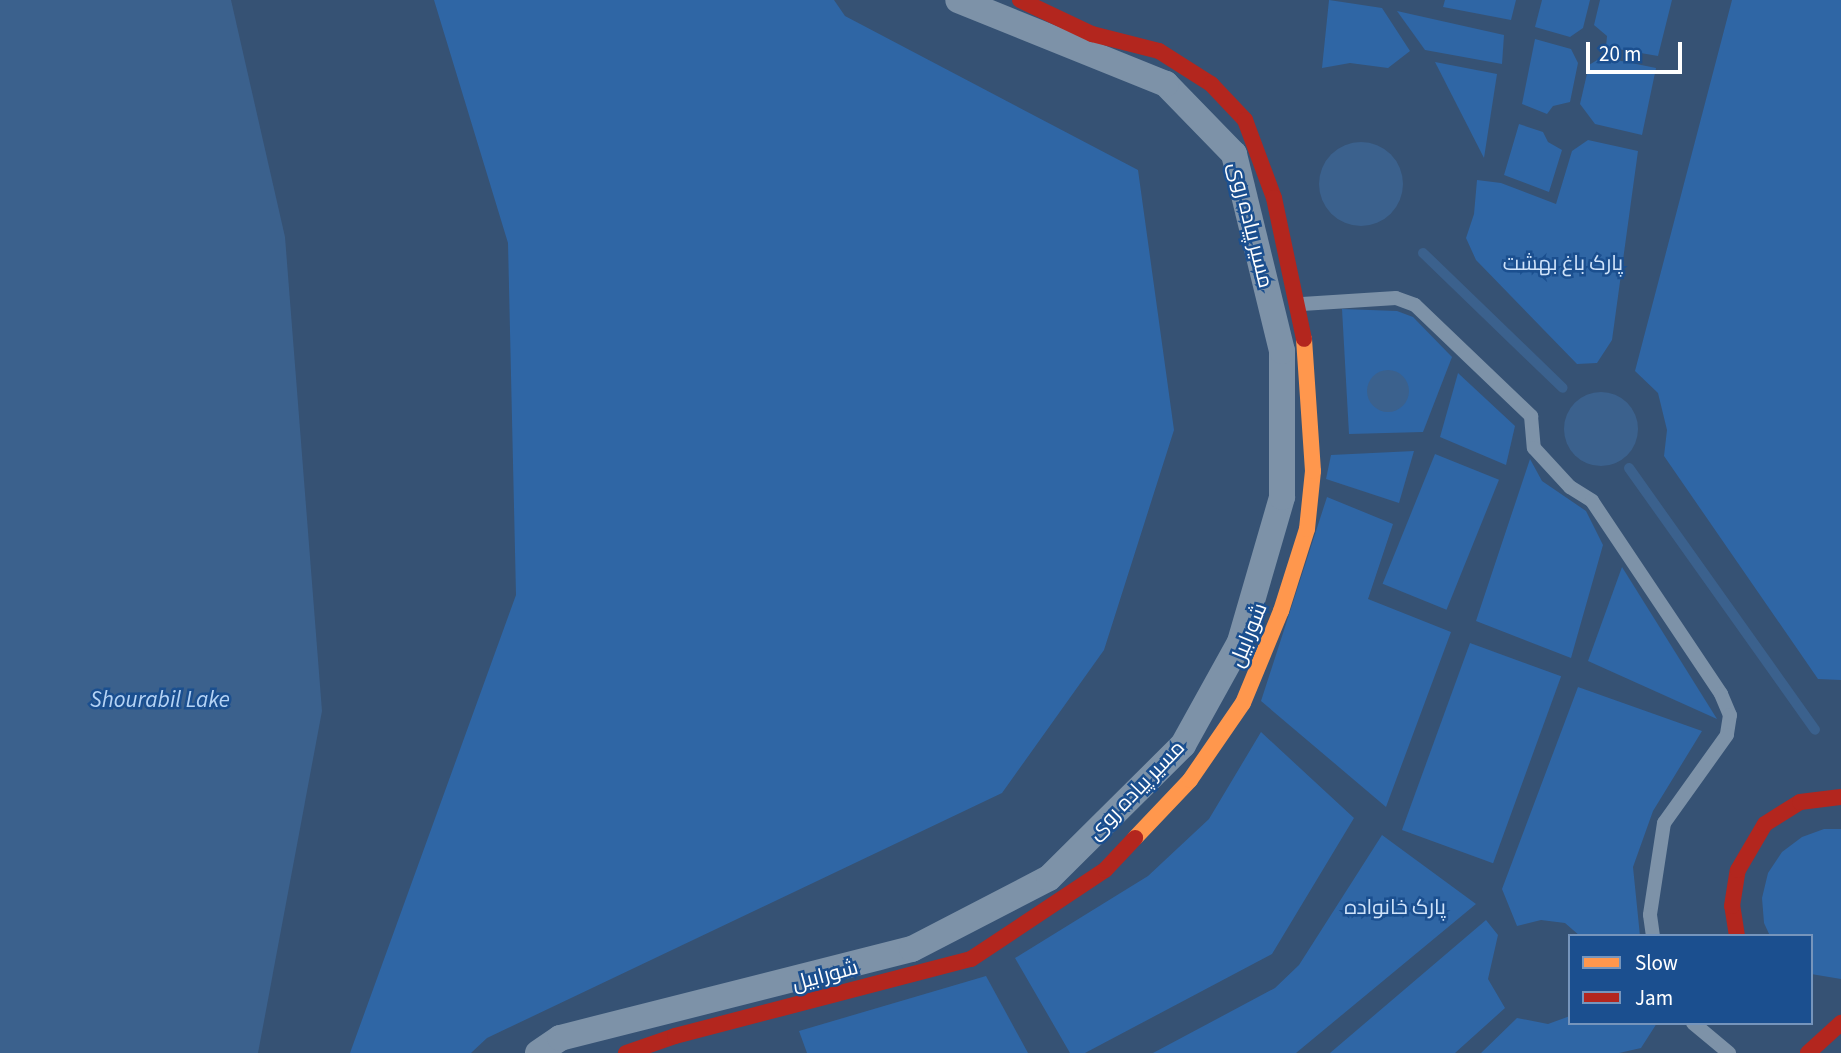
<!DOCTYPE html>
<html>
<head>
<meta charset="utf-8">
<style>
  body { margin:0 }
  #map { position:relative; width:1841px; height:1053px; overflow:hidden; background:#365274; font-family:"Source Sans 3",Cairo,sans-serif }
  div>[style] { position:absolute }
  .green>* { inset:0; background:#2f66a5; transform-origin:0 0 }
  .water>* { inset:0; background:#3b618d }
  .round { border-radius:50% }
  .stream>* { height:10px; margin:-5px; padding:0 5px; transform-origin:5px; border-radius:5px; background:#3b618d }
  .lane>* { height:14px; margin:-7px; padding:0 7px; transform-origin:7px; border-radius:7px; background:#7d92a8 }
  .street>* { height:26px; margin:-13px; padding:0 13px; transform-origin:13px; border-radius:13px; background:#7d92a8 }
  .slow>* { height:16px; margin:-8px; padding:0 8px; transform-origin:8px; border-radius:8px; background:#ff974d }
  .jam>* { height:16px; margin:-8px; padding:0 8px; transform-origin:8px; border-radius:8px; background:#b3261e }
  span { translate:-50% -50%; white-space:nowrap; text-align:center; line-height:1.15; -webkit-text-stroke:5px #1b4f8f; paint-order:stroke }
  .street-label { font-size:21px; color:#fff }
  .park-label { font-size:21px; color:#cfe3fa }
  .water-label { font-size:23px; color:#b5d3f5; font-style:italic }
  .legend { position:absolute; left:1568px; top:934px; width:245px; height:91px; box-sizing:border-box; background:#1b4f8f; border:2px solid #7695bc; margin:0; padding:9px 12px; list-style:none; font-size:21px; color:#fff }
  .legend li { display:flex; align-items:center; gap:14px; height:35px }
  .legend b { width:35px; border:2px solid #7695bc }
  .scale { position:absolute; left:1586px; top:42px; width:96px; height:32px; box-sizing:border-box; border:4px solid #fff; border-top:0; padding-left:9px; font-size:21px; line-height:24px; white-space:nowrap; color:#fff; -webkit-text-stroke:5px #1b4f8f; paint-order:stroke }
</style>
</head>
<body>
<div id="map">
  <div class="green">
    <i style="clip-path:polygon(434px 0,834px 0,845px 16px,1138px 170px,1174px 430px,1104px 650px,1002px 793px,487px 1038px,471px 1053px,350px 1053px,516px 595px,508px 243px)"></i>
    <i style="clip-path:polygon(1329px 0,1382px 8px,1410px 51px,1388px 68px,1350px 63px,1322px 68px)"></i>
    <i style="clip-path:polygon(1445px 0,1516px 0,1511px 20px,1443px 7px)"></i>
    <i style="clip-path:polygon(1542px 0,1590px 0,1583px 28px,1570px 37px,1535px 27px)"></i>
    <i style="clip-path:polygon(1600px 0,1672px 0,1658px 56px,1606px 47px,1607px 36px,1594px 25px)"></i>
    <i style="clip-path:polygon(1732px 0,1841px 0,1841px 680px,1818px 679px,1664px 456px,1667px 430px,1658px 393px,1635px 371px)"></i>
    <i style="clip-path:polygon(1397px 11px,1504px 35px,1502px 64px,1425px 50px)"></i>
    <i style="clip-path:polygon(1535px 39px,1571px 49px,1578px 63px,1570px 102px,1553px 106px,1547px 114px,1522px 104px)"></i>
    <i style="clip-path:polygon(1602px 57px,1656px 68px,1642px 135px,1595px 124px,1580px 104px,1589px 65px)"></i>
    <i style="clip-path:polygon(1435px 62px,1497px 74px,1484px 158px)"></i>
    <i style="clip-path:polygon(1519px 124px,1543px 132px,1548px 142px,1562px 150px,1549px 192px,1504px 175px)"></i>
    <i style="clip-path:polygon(1588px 140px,1638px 151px,1612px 340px,1597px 363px,1577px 364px,1476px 260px,1466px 238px,1474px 214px,1477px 180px,1501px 183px,1556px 204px,1572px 151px)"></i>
    <i style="clip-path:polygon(1342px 309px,1397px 311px,1413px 317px,1452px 357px,1423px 432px,1349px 434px)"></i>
    <i style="clip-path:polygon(1458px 373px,1515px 426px,1506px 465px,1440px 437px)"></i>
    <i style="clip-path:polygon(1414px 451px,1399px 503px,1326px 479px,1331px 455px)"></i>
    <i style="left:1435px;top:454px;width:69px;height:140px;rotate:22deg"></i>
    <i style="clip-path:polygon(1530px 459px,1542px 481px,1586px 511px,1603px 545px,1571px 658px,1476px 621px)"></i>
    <i style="clip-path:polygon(1327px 497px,1393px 524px,1368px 599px,1451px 632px,1386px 807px,1261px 701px)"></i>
    <i style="clip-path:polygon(1622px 567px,1717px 719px,1588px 661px)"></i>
    <i style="left:1470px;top:643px;width:97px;height:199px;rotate:20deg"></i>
    <i style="clip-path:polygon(1578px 687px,1702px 731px,1653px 811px,1633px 867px,1640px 936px,1580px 936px,1565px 923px,1541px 920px,1517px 926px,1502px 889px)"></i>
    <i style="clip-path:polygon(1261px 732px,1354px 818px,1272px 954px,1085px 1053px,1070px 1053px,1015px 958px,1148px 876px,1209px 819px)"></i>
    <i style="clip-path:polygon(1824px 829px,1841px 829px,1841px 979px,1811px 974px,1811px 936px,1770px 936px,1764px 923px,1762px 898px,1768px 873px,1782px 852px,1802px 837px)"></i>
    <i style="clip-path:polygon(1382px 835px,1476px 904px,1296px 1053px,1153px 1053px,1275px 988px,1299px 965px)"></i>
    <i style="clip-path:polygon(1486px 920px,1498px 935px,1488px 979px,1505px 1008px,1455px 1053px,1330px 1053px)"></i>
    <i style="clip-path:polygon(986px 976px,1028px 1053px,807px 1053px,799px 1031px)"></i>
    <i style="clip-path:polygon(1570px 1016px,1570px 1023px,1657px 1023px,1641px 1048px,1619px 1053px,1481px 1053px,1517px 1018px,1548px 1024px)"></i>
  </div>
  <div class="water">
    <i style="clip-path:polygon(0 0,231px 0,285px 237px,322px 711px,258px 1053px,0 1053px)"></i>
    <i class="round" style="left:1319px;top:142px;width:84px;height:84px"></i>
    <i class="round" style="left:1367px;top:370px;width:42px;height:42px"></i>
    <i class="round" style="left:1564px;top:392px;width:74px;height:74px"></i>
  </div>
  <div class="stream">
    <i style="left:1423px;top:253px;width:194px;rotate:44deg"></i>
    <i style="left:1629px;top:468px;width:321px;rotate:54.6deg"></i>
  </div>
  <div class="lane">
    <i style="left:1302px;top:304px;width:94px;rotate:-3.7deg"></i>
    <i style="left:1396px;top:298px;width:20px;rotate:20deg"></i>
    <i style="left:1415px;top:305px;width:161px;rotate:43.7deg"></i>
    <i style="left:1531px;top:416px;width:32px;rotate:85deg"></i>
    <i style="left:1534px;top:448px;width:53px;rotate:47.3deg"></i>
    <i style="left:1570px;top:487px;width:26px;rotate:32deg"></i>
    <i style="left:1592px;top:501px;width:232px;rotate:56.2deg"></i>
    <i style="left:1721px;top:694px;width:23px;rotate:67deg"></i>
    <i style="left:1730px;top:715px;width:20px;rotate:99deg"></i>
    <i style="left:1727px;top:735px;width:108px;rotate:125.6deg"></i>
    <i style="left:1664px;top:823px;width:93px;rotate:98.7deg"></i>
    <i style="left:1650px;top:915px;width:21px;rotate:82deg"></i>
    <i style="left:1693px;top:1023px;width:47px;rotate:39.8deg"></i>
  </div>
  <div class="street">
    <i style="left:538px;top:1053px;width:27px;rotate:-34deg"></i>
    <i style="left:560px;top:1038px;width:363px;rotate:-14.2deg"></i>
    <i style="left:912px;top:949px;width:154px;rotate:-27.4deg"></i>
    <i style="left:1049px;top:878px;width:189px;rotate:-44.8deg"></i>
    <i style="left:1183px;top:745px;width:118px;rotate:-61deg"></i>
    <i style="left:1240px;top:642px;width:151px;rotate:-73.8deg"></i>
    <i style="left:1282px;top:497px;width:146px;rotate:-90deg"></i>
    <i style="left:1282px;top:351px;width:203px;rotate:-103.7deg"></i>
    <i style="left:1234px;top:154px;width:98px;rotate:-134.2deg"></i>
    <i style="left:1166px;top:84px;width:224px;rotate:-158deg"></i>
  </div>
  <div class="slow">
    <i style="left:1135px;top:838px;width:80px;rotate:-46.5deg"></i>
    <i style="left:1190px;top:780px;width:93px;rotate:-55.5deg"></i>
    <i style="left:1243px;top:703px;width:100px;rotate:-67.6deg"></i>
    <i style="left:1281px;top:611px;width:86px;rotate:-72.4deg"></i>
    <i style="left:1307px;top:529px;width:58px;rotate:-84.1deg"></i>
    <i style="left:1313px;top:471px;width:132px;rotate:-93.9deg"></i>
  </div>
  <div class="jam">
    <i style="left:1020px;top:0;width:80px;rotate:25.3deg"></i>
    <i style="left:1092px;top:34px;width:69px;rotate:14.2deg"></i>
    <i style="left:1159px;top:51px;width:62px;rotate:32.4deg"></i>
    <i style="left:1211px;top:84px;width:50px;rotate:46.6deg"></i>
    <i style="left:1245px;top:120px;width:83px;rotate:69.6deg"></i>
    <i style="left:1274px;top:198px;width:144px;rotate:78deg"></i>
    <i style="left:1737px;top:936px;width:30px;rotate:-99deg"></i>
    <i style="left:1732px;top:906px;width:36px;rotate:-81deg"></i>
    <i style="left:1738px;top:870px;width:53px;rotate:-59.6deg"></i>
    <i style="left:1765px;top:824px;width:41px;rotate:-32.2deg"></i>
    <i style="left:1800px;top:802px;width:41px;rotate:-7deg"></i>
    <i style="left:626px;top:1053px;width:52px;rotate:-19.1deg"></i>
    <i style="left:675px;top:1036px;width:306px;rotate:-14.6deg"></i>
    <i style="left:971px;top:959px;width:161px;rotate:-33.6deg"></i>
    <i style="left:1105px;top:870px;width:44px;rotate:-46.8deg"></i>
    <i style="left:1808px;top:1053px;width:45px;rotate:-42.3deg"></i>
  </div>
  <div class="street-label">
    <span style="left:1251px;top:225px;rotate:76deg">مسیر پیاده روی</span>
    <span style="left:1248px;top:635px;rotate:-68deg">شورابیل</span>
    <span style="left:1136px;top:790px;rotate:-46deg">مسیر پیاده روی</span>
    <span style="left:825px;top:975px;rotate:-15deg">شورابیل</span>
  </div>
  <div class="park-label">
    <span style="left:1563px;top:263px">پارک باغ بهشت</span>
    <span style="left:1395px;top:907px">پارک خانواده</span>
  </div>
  <div class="water-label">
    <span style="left:160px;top:700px">Shourabil Lake</span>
  </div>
  <ul class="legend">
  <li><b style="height:9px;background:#ff974d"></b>Slow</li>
  <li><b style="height:9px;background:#b3261e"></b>Jam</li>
  </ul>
  <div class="scale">20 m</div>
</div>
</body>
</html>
